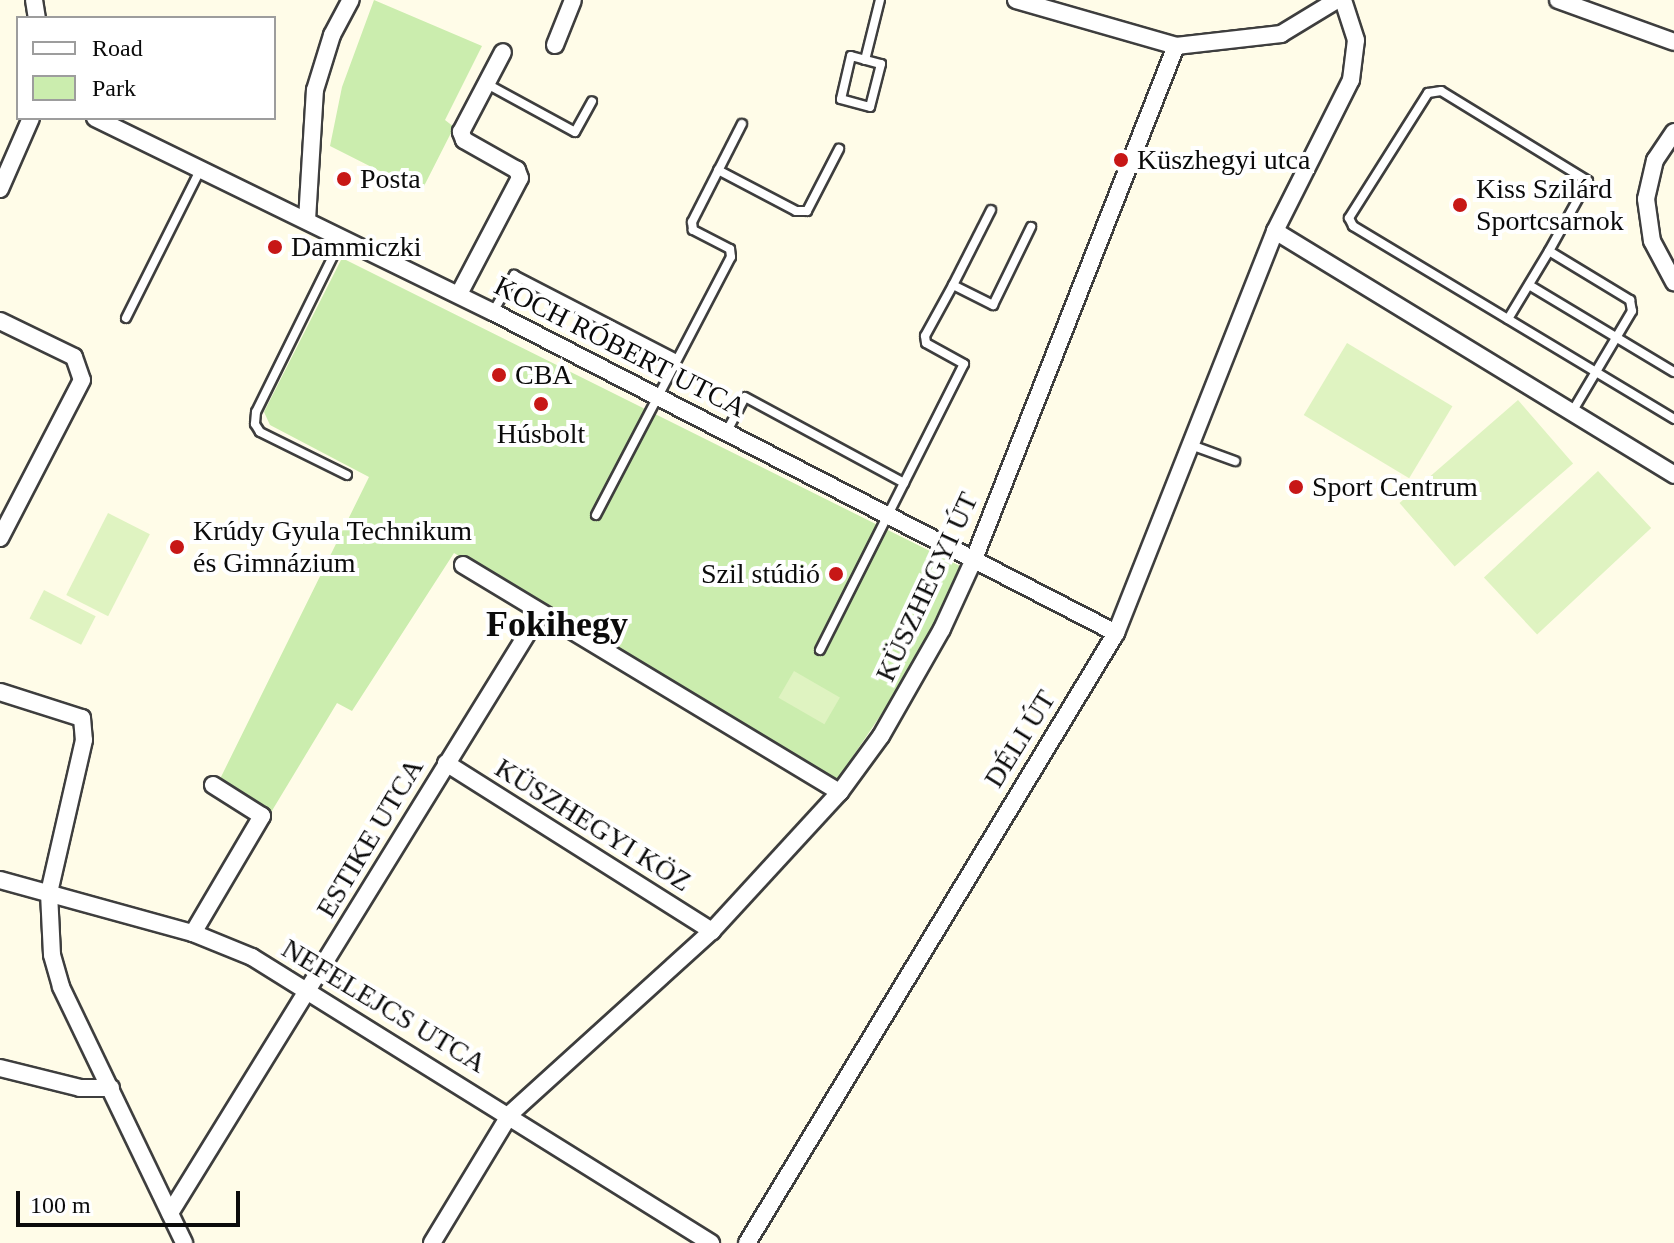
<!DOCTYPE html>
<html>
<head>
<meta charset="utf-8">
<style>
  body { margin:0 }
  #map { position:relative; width:1674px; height:1243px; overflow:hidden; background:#fffce8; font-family:Georgia,serif }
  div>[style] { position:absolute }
  .green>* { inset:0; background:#cbedae }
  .pitch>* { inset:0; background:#dff3c1; transform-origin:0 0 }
  .roads { filter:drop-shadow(2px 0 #3e3e3e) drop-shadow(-2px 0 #3e3e3e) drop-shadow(0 2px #3e3e3e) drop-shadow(0 -2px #3e3e3e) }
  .lane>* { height:8px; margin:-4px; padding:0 4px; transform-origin:4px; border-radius:4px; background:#fff }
  .street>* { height:16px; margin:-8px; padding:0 8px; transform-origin:8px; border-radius:8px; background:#fff }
  .dots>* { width:22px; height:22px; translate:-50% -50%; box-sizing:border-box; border:4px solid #fff; border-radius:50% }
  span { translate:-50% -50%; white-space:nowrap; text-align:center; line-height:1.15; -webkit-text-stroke:8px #fff; paint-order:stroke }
  .poi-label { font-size:28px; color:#0b0b0b }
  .left { translate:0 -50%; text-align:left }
  .right { translate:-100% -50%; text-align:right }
  .street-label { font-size:28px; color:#0b0b0b }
  .district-label { font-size:36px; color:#0b0b0b; font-weight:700 }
  .legend { position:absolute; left:16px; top:16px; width:260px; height:104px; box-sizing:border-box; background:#fff; border:2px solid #9d9d9d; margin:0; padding:10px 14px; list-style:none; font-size:24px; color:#0b0b0b }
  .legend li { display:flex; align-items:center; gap:16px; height:40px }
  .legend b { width:40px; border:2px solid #9d9d9d }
  .scale { position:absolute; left:16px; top:1191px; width:224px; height:36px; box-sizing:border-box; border:4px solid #0b0b0b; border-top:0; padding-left:10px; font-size:24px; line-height:28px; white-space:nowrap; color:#0b0b0b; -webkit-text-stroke:6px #fff; paint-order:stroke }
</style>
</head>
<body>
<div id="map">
  <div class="green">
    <i style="clip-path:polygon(374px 0,482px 46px,445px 120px,454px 127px,421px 192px,330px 146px,342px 87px)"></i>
    <i style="clip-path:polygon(342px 258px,962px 567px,911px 670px,835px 783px,454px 553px,352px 711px,337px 703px,270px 814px,219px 781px,369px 477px,270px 425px,264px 412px)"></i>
  </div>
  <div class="pitch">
    <i style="left:1347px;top:343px;width:123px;height:84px;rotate:31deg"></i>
    <i style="left:1518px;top:400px;width:84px;height:157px;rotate:49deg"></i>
    <i style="left:1598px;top:471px;width:78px;height:156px;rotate:47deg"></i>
    <i style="left:108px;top:513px;width:47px;height:92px;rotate:27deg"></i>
    <i style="left:44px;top:590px;width:58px;height:32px;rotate:27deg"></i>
    <i style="left:794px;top:671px;width:53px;height:31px;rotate:30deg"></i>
  </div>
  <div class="roads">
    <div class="lane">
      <i style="left:851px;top:56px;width:31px;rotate:15deg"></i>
      <i style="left:881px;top:64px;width:44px;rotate:104.3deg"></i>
      <i style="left:870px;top:107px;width:30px;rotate:-165deg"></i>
      <i style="left:841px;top:99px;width:44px;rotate:-76.9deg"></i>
      <i style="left:865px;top:60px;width:62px;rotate:-76deg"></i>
      <i style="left:487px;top:84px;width:100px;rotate:28.6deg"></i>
      <i style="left:575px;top:132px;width:35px;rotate:-61deg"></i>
      <i style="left:718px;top:170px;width:88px;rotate:27.7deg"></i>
      <i style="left:796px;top:211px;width:11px"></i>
      <i style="left:807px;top:211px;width:70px;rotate:-62.7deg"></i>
      <i style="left:342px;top:238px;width:194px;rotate:116.3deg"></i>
      <i style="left:256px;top:412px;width:12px;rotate:95deg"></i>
      <i style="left:255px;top:424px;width:9px;rotate:58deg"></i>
      <i style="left:260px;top:432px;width:97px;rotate:26.3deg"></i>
      <i style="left:1549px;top:251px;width:80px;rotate:-60.9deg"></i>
      <i style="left:1588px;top:181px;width:172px;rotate:-148.5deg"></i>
      <i style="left:1441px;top:91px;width:13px;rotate:171deg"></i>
      <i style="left:1428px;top:93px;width:148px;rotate:122.3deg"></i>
      <i style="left:1349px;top:218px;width:9px;rotate:63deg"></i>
      <i style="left:1353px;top:226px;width:375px;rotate:31deg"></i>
      <i style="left:953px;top:285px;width:84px;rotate:-63.1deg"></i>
      <i style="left:1529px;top:285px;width:169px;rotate:31deg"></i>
      <i style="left:493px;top:312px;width:43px;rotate:-60.4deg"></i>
      <i style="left:514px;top:275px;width:183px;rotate:27.3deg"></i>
      <i style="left:126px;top:318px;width:165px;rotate:-63.4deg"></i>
      <i style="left:1508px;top:319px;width:79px;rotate:-58.9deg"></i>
      <i style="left:1549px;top:251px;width:95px;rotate:31.2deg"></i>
      <i style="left:1630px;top:300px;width:11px;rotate:80deg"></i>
      <i style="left:1632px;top:311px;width:117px;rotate:120.7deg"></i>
      <i style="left:727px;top:431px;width:38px;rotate:-62deg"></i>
      <i style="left:745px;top:397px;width:181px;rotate:28.4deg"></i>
      <i style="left:1191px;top:445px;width:47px;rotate:20deg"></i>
      <i style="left:596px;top:515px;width:291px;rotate:-62.4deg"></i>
      <i style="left:731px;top:257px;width:8px;rotate:-97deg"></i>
      <i style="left:730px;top:249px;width:42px;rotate:-152.8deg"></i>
      <i style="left:693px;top:230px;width:8px;rotate:-97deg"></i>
      <i style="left:692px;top:222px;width:110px;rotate:-63deg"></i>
      <i style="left:820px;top:650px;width:320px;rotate:-63.3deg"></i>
      <i style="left:964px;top:364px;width:43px;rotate:-151.1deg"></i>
      <i style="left:926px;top:343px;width:7px;rotate:-98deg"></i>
      <i style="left:925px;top:336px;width:58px;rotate:-61.2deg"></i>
      <i style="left:953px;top:285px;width:45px;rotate:26.6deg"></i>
      <i style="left:993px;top:305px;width:87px;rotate:-64deg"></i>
    </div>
    <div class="street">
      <i style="left:34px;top:0;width:18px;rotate:81deg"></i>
      <i style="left:1016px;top:0;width:166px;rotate:16deg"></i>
      <i style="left:1176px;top:46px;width:106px;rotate:-6.5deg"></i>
      <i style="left:1281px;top:34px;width:66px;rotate:-31.3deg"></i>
      <i style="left:1558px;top:0;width:123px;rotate:19.9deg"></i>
      <i style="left:555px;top:45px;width:48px;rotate:-68.2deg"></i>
      <i style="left:95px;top:118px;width:443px;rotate:26deg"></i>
      <i style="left:493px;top:312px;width:701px;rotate:27.26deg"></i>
      <i style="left:1674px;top:132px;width:34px;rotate:124deg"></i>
      <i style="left:1655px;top:160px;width:40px;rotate:103deg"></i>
      <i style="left:1646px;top:199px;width:42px;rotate:81.9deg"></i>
      <i style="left:1652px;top:241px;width:47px;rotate:61.8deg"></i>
      <i style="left:0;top:189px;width:77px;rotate:-66.4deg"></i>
      <i style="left:307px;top:220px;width:130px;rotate:-86.5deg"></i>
      <i style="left:315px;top:90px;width:58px;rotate:-72.8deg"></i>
      <i style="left:332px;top:35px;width:40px;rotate:-62deg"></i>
      <i style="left:1275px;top:231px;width:468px;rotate:31.4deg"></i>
      <i style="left:459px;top:294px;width:131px;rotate:-62.3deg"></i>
      <i style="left:520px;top:178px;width:9px;rotate:-111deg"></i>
      <i style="left:517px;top:170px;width:61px;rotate:-150.5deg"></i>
      <i style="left:464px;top:140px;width:9px;rotate:-111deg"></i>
      <i style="left:461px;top:132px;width:90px;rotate:-62.3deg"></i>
      <i style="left:0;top:321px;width:82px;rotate:25.9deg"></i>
      <i style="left:74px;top:357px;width:24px;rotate:71deg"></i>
      <i style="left:82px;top:380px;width:178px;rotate:117.4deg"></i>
      <i style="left:463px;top:565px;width:440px;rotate:31.1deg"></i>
      <i style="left:0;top:692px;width:86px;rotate:17.6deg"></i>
      <i style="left:82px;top:718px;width:22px;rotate:85deg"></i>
      <i style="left:84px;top:740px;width:157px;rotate:102.9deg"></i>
      <i style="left:49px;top:893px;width:62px;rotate:87.2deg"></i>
      <i style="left:52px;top:955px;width:33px;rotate:74deg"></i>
      <i style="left:61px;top:987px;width:284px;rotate:64.3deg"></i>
      <i style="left:446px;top:763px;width:315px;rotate:32.3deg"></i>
      <i style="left:0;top:880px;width:200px;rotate:15.4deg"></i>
      <i style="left:193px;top:933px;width:64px;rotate:22.1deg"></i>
      <i style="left:252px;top:957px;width:541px;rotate:31.93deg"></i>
      <i style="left:193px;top:933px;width:136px;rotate:-59.5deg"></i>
      <i style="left:262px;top:816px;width:58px;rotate:-147.7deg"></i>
      <i style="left:0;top:1068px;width:82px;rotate:14deg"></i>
      <i style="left:80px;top:1088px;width:31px"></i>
      <i style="left:170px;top:1213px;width:705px;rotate:-58.34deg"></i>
      <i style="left:432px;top:1243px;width:151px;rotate:-58.8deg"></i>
      <i style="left:510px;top:1114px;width:273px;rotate:-42.2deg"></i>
      <i style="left:712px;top:931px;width:189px;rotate:-47.4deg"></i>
      <i style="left:840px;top:792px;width:69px;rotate:-53.8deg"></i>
      <i style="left:881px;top:736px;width:123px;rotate:-60.3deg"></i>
      <i style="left:942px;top:629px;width:77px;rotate:-65.4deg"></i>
      <i style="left:974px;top:559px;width:551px;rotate:-68.51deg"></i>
      <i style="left:747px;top:1243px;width:713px;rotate:-58.83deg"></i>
      <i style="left:1116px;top:633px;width:432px;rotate:-68.4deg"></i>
      <i style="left:1275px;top:231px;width:169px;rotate:-63.3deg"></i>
      <i style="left:1351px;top:80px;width:40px;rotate:-82.9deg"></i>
      <i style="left:1356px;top:40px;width:42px;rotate:-108deg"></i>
    </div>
  </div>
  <div class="dots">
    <i style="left:1121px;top:160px;background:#c71716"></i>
    <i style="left:344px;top:179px;background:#c71716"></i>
    <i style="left:1460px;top:205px;background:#c71716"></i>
    <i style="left:275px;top:247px;background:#c71716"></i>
    <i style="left:499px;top:375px;background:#c71716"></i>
    <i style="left:541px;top:404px;background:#c71716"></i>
    <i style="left:1296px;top:487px;background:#c71716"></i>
    <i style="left:177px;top:547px;background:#c71716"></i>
    <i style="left:836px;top:574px;background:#c71716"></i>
  </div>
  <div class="poi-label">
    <span class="left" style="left:1137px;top:160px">Küszhegyi utca</span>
    <span class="left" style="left:360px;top:179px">Posta</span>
    <span class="left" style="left:1476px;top:205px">Kiss Szilárd<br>Sportcsarnok</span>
    <span class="left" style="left:291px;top:247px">Dammiczki</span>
    <span class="left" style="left:515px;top:375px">CBA</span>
    <span style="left:541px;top:434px">Húsbolt</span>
    <span class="left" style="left:1312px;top:487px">Sport Centrum</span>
    <span class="left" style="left:193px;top:547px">Krúdy Gyula Technikum<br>és Gimnázium</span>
    <span class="right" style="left:820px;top:574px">Szil stúdió</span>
  </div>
  <div class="street-label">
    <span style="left:620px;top:347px;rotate:27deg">KOCH RÓBERT UTCA</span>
    <span style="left:927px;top:587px;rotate:-65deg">KÜSZHEGYI ÚT</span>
    <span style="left:1020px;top:739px;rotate:-58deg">DÉLI ÚT</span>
    <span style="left:593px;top:825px;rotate:32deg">KÜSZHEGYI KÖZ</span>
    <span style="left:370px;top:838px;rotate:-59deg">ESTIKE UTCA</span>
    <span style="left:384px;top:1006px;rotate:31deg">NEFELEJCS UTCA</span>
  </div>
  <div class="district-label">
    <span style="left:557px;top:625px">Fokihegy</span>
  </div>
  <ul class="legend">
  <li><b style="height:10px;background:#fff"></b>Road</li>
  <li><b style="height:22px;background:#cbedae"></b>Park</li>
  </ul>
  <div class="scale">100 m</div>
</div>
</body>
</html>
